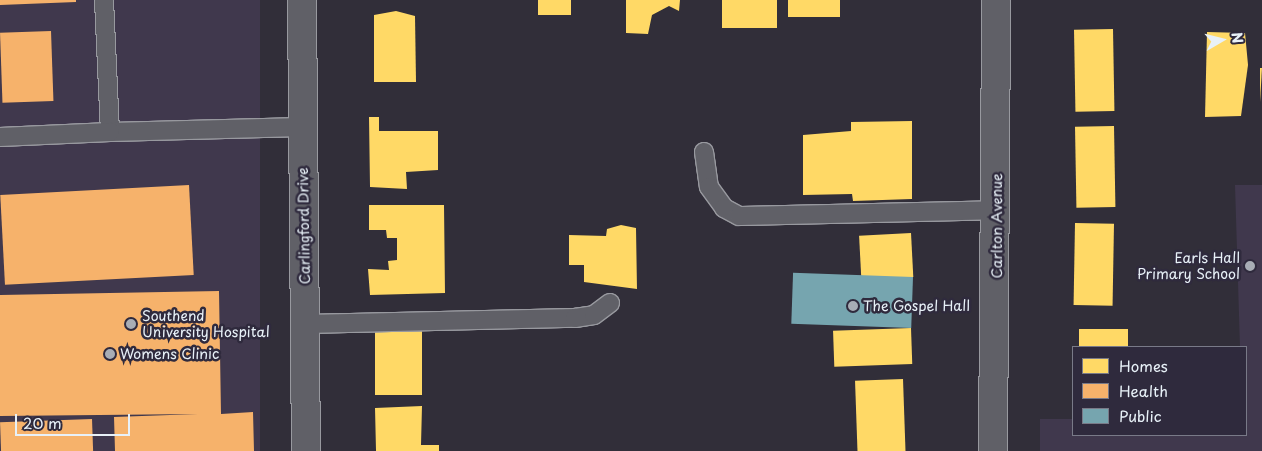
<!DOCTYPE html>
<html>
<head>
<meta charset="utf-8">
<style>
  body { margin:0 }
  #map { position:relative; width:1262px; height:451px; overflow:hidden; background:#312e39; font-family:"Playpen Sans",sans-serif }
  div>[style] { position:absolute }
  .built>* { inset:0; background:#40384d; transform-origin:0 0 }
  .homes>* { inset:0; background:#ffd966; transform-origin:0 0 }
  .health>* { inset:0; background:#f6b26b; transform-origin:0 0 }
  .public>* { inset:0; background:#76a5af; transform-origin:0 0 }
  .roads { filter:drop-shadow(1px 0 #98999f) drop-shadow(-1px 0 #98999f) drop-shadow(0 1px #98999f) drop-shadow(0 -1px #98999f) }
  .service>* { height:18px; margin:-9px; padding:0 9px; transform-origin:9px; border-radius:9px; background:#606067 }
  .minor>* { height:28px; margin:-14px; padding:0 14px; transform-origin:14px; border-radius:14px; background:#606067 }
  .tertiary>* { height:28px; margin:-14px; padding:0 14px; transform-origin:14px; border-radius:14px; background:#606067 }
  .dots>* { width:14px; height:14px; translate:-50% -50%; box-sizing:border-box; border:2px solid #2f2a3d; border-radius:50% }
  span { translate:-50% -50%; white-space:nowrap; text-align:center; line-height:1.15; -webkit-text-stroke:5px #2f2a3d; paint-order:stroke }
  .street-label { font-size:14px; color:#e8f1f8 }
  .poi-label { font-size:14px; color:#e8f1f8 }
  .right { translate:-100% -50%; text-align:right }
  .left { translate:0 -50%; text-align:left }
  .legend { position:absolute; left:1072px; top:346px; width:175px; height:90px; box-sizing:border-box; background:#2f2a3d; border:1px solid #797a88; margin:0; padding:6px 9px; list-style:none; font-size:15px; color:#e8f1f8 }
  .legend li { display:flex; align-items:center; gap:10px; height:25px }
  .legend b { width:25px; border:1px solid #797a88 }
  .north { position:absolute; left:1197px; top:15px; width:50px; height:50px; -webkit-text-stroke:4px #2f2a3d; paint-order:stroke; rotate:82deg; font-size:14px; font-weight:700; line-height:20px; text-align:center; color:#e8f1f8 }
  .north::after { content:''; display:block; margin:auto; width:18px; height:22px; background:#e8f1f8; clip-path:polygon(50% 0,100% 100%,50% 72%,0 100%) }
  .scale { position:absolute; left:15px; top:414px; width:115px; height:22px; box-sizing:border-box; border:2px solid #e8f1f8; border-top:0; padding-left:6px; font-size:15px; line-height:18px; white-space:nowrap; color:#e8f1f8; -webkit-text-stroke:4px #2f2a3d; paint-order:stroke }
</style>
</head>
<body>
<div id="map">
  <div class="built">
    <i style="left:0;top:0;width:260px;height:451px"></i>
    <i style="clip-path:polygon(1235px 185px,1262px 185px,1262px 451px,1040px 451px,1040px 419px,1073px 419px,1073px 435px,1246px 435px,1246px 347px,1240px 347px)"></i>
  </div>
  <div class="homes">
    <i style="left:538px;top:0;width:33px;height:15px"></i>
    <i style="clip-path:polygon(626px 0,680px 0,679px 11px,669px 6px,652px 15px,648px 34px,626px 33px)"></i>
    <i style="left:722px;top:0;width:55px;height:28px"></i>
    <i style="left:788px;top:0;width:52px;height:17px"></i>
    <i style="clip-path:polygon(396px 11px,415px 16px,416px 82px,374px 82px,374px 15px)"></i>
    <i style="left:1113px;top:29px;width:82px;height:39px;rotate:89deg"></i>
    <i style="clip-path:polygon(1207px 32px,1245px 33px,1248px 65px,1241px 116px,1205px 117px)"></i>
    <i style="clip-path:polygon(1260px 68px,1262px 68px,1260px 102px)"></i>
    <i style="clip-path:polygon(369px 117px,379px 117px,379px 131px,438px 131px,438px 170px,406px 172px,407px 189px,370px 187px)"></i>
    <i style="clip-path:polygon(912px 121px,912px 199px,853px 201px,852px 194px,803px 195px,803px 135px,851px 131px,851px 122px)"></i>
    <i style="left:1114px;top:126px;width:81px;height:39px;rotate:89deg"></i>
    <i style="clip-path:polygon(369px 205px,444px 205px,445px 293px,370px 295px,368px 269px,389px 270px,388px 261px,397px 260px,397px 238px,387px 238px,386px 230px,369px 230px)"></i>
    <i style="left:1075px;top:223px;width:39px;height:82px;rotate:1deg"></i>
    <i style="clip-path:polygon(621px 225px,636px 228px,637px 289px,584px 282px,584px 265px,569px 265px,569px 235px,606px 236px,607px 229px)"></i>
    <i style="left:911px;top:233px;width:44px;height:52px;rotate:87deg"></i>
    <i style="left:422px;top:327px;width:68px;height:47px;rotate:90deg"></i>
    <i style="left:911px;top:328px;width:36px;height:78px;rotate:88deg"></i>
    <i style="left:1128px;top:329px;width:18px;height:49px;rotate:90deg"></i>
    <i style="left:903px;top:379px;width:72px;height:48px;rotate:88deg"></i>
    <i style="clip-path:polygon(422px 406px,421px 445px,439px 445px,439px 451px,376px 451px,375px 408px)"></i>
  </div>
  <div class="health">
    <i style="clip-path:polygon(0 0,76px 0,76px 2px,0 5px)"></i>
    <i style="left:51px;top:31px;width:70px;height:51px;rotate:88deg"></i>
    <i style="left:189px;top:185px;width:90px;height:189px;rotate:87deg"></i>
    <i style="clip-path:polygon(219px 291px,221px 414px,253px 412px,254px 451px,115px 451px,114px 417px,198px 414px,0 416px,0 295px)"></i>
    <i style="left:92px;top:419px;width:32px;height:92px;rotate:88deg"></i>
  </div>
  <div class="public">
    <i style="left:913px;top:277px;width:51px;height:120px;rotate:92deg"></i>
  </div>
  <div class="roads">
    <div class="service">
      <i style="left:104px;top:0;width:132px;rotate:87.4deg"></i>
      <i style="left:110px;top:132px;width:192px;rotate:-1.5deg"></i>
      <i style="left:0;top:137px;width:110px;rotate:-2.6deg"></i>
      <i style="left:704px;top:152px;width:35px;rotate:82deg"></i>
      <i style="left:709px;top:187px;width:26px;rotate:54deg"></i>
      <i style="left:724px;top:208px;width:17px;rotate:28deg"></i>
      <i style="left:739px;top:216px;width:258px;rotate:-1.3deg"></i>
      <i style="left:305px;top:324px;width:270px;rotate:-1.3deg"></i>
      <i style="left:575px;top:318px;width:19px;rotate:-9deg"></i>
      <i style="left:594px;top:315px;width:20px;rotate:-37deg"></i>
    </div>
    <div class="minor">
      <i style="left:302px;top:0;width:451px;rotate:89.5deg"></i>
    </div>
    <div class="tertiary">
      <i style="left:993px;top:451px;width:451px;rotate:-89.6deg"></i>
    </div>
  </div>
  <div class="dots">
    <i style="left:1250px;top:266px;background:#a8adb5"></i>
    <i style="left:853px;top:306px;background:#a8adb5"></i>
    <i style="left:131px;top:324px;background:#a8adb5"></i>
    <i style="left:110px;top:354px;background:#a8adb5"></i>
  </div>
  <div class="street-label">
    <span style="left:304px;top:226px;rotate:-91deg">Carlingford Drive</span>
    <span style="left:997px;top:226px;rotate:-90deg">Carlton Avenue</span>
  </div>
  <div class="poi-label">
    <span class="right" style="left:1240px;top:266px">Earls Hall<br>Primary School</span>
    <span class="left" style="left:863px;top:306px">The Gospel Hall</span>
    <span class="left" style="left:142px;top:324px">Southend<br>University Hospital</span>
    <span class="left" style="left:120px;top:354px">Womens Clinic</span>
  </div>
  <ul class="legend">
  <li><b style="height:14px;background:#ffd966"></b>Homes</li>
  <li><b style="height:14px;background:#f6b26b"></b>Health</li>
  <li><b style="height:14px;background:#76a5af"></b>Public</li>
  </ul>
  <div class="north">N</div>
  <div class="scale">20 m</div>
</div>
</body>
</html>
